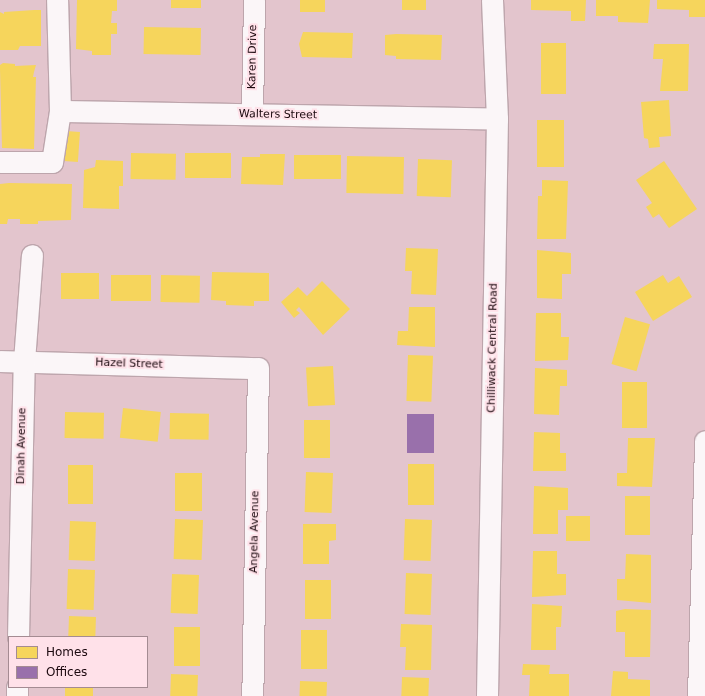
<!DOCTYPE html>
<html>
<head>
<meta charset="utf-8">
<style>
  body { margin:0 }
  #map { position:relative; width:705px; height:696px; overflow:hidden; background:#e3c5cd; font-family:"DejaVu Sans",sans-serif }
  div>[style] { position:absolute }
  .homes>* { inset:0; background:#f6d55c; transform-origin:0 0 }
  .offices>* { inset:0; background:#9970ab; transform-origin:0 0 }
  .roads { filter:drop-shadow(1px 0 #bda5ac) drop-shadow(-1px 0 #bda5ac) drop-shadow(0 1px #bda5ac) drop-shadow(0 -1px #bda5ac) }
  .minor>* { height:21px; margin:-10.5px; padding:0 10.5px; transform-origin:10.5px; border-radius:10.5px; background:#fbf6f8 }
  span { translate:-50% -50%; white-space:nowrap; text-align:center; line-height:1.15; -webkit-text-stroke:4px #ffe1e9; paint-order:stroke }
  .street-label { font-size:11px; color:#1c090f }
  .legend { position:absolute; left:8px; top:636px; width:140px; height:52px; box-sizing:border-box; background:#ffe1e9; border:1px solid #a48b92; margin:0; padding:5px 7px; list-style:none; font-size:12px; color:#1c090f }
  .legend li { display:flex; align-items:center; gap:8px; height:20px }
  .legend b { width:20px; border:1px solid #a48b92 }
</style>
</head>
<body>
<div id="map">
  <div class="homes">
    <i style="clip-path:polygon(77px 0,117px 0,117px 11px,112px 11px,111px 23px,117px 23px,117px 34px,111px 34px,111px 55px,92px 55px,92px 51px,76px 49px)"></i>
    <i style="left:171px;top:0;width:30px;height:8px"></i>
    <i style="left:300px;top:0;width:25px;height:12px"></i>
    <i style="left:402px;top:0;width:24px;height:10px"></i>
    <i style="clip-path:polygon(531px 0,586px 0,585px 21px,571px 21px,571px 11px,531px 10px)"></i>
    <i style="clip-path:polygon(596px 0,650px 0,648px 23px,618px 22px,618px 16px,596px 16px)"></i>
    <i style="clip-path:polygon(657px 0,705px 0,705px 17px,689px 17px,689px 10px,657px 9px)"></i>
    <i style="clip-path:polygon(34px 10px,41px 10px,41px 46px,20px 46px,18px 50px,0 50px,0 12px,4px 14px,4px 12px)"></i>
    <i style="left:144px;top:27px;width:57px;height:27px;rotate:1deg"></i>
    <i style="clip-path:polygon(303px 32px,353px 33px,352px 58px,302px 57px,299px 44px)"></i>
    <i style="clip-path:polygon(396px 34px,442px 35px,441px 60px,396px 59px,396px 56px,385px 55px,385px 35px)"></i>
    <i style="left:541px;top:43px;width:25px;height:51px"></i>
    <i style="clip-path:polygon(654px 44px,689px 44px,688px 91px,660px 91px,663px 59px,653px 59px)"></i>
    <i style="clip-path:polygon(3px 63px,15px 64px,15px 66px,36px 65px,34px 72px,33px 77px,36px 77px,34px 149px,2px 148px,0 69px,0 65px)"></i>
    <i style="clip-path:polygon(669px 100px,671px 136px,659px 137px,660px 147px,649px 148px,648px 139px,644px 138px,641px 102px)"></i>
    <i style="left:537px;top:120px;width:27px;height:47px"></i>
    <i style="left:66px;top:131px;width:14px;height:30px;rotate:4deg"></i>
    <i style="left:131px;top:153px;width:45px;height:26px;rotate:1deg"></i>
    <i style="left:185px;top:153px;width:46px;height:25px"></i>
    <i style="clip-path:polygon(260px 154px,285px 154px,283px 185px,241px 184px,242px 157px,260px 157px)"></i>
    <i style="left:294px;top:155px;width:47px;height:24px"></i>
    <i style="left:347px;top:156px;width:57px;height:37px;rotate:1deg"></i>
    <i style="left:418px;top:159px;width:34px;height:37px;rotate:2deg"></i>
    <i style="clip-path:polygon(96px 160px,123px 161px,123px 186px,119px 186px,119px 209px,83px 208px,84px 170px,95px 167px)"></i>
    <i style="clip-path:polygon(664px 161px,697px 209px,669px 228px,659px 214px,653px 218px,646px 207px,652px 203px,636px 180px)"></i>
    <i style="clip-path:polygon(542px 180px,568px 181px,566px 239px,537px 239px,538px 196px,542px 196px)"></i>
    <i style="clip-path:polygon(9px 183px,72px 184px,71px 220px,38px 221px,38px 224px,20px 224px,20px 219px,8px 219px,7px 224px,0 224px,0 184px)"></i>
    <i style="clip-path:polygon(406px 248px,438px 249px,436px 295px,411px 294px,412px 271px,405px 271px)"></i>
    <i style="clip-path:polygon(537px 250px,571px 253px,571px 274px,562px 274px,562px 299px,537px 298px)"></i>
    <i style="clip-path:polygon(212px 272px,269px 273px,269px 301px,254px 301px,254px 306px,226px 305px,226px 301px,211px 300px)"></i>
    <i style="left:61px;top:273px;width:38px;height:26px"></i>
    <i style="left:111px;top:275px;width:40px;height:26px"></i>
    <i style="left:161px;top:275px;width:39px;height:27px;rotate:1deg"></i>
    <i style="clip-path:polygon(663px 275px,668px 283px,679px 276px,692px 297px,653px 321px,635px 292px)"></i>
    <i style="clip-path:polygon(322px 281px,350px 309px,323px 335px,299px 307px,296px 310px,300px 313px,294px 318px,281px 302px,298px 287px,307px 296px)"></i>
    <i style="clip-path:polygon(409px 307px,435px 307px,435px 347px,397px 345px,398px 331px,408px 331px)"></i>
    <i style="clip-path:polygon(536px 313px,561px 313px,561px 337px,569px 337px,568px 360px,535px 361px)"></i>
    <i style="left:625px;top:317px;width:26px;height:49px;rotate:16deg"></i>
    <i style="left:408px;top:355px;width:25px;height:46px;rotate:2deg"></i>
    <i style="left:333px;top:366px;width:39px;height:27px;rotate:87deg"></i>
    <i style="clip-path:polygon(535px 368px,567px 370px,567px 386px,560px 386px,559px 415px,534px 414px)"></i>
    <i style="left:622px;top:382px;width:25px;height:46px"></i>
    <i style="left:123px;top:408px;width:38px;height:30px;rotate:6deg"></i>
    <i style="left:65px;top:412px;width:39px;height:26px;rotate:1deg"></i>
    <i style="left:170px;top:413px;width:39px;height:26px;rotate:1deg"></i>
    <i style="left:304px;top:420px;width:26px;height:38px"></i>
    <i style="clip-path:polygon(534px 432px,560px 433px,560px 453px,566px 453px,566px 471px,533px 471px)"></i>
    <i style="clip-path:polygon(628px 438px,655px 438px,652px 487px,617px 486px,617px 473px,627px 473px)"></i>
    <i style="left:408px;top:464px;width:26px;height:41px"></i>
    <i style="left:68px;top:465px;width:25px;height:39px"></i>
    <i style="left:306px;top:472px;width:27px;height:40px;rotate:2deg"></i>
    <i style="left:175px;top:473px;width:27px;height:38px"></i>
    <i style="clip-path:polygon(534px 486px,568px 488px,568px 510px,558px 510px,558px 534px,533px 534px)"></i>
    <i style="left:625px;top:496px;width:25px;height:39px"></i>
    <i style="left:566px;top:516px;width:24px;height:25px"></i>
    <i style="left:175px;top:519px;width:28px;height:40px;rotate:2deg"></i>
    <i style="left:405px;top:519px;width:27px;height:41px;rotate:2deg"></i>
    <i style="left:70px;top:521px;width:26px;height:39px;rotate:2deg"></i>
    <i style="clip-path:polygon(303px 524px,336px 524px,336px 540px,329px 541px,329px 564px,303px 564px)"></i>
    <i style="clip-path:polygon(533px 551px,557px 551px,557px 574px,566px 574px,566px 595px,532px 597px)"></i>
    <i style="clip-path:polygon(626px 554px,651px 555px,651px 603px,617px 600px,617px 579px,625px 579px)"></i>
    <i style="left:68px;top:569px;width:27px;height:40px;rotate:2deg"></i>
    <i style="left:406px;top:573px;width:26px;height:41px;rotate:2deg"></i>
    <i style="left:172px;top:574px;width:27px;height:39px;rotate:2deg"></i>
    <i style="left:305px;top:580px;width:26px;height:39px"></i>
    <i style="clip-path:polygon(532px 604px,562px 606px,561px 627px,556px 627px,556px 650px,531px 650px)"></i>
    <i style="clip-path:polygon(625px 609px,651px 610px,650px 657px,625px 657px,625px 632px,616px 632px,616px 611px)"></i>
    <i style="left:69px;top:616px;width:27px;height:21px;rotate:2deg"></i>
    <i style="clip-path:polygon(401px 624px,432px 625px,431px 670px,405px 670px,406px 647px,400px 647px)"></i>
    <i style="left:174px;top:627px;width:26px;height:39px"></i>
    <i style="left:301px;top:630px;width:26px;height:39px"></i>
    <i style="clip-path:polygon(523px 664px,550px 665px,549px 674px,569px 674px,569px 696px,529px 696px,530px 675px,522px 675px)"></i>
    <i style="clip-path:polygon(613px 671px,628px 672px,628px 679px,650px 680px,650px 696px,611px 696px)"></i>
    <i style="left:171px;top:674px;width:27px;height:22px;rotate:2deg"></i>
    <i style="left:402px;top:677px;width:27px;height:19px;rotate:2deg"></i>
    <i style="left:300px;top:681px;width:27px;height:15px;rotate:2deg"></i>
    <i style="left:65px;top:687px;width:28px;height:9px"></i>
  </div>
  <div class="offices">
    <i style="left:407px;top:414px;width:27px;height:39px"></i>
  </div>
  <div class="roads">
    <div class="minor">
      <i style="left:60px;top:111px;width:437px;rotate:1deg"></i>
      <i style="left:252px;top:114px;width:114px;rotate:-89deg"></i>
      <i style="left:0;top:162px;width:52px"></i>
      <i style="left:52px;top:162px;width:52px;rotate:-81.1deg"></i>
      <i style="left:60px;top:111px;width:111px;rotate:-91.5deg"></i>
      <i style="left:0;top:361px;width:258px;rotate:1.6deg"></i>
      <i style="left:258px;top:368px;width:328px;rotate:91deg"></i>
      <i style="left:18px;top:637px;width:276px;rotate:-88.8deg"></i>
      <i style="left:24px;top:361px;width:106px;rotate:-85.7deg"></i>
      <i style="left:17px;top:696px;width:9px;rotate:-90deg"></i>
      <i style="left:487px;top:696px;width:577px;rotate:-89.01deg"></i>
      <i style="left:497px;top:119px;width:119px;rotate:-92.4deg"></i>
      <i style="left:698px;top:696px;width:255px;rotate:-88.4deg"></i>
    </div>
  </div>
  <div class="street-label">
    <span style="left:253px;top:57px;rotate:-89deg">Karen Drive</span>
    <span style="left:278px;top:115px;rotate:1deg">Walters Street</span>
    <span style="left:493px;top:348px;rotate:-89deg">Chilliwack Central Road</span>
    <span style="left:129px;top:364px;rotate:2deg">Hazel Street</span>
    <span style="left:22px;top:446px;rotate:-89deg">Dinah Avenue</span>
    <span style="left:255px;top:532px;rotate:-89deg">Angela Avenue</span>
  </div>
  <ul class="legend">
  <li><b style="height:11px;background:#f6d55c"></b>Homes</li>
  <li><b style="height:11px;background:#9970ab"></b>Offices</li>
  </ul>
</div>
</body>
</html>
